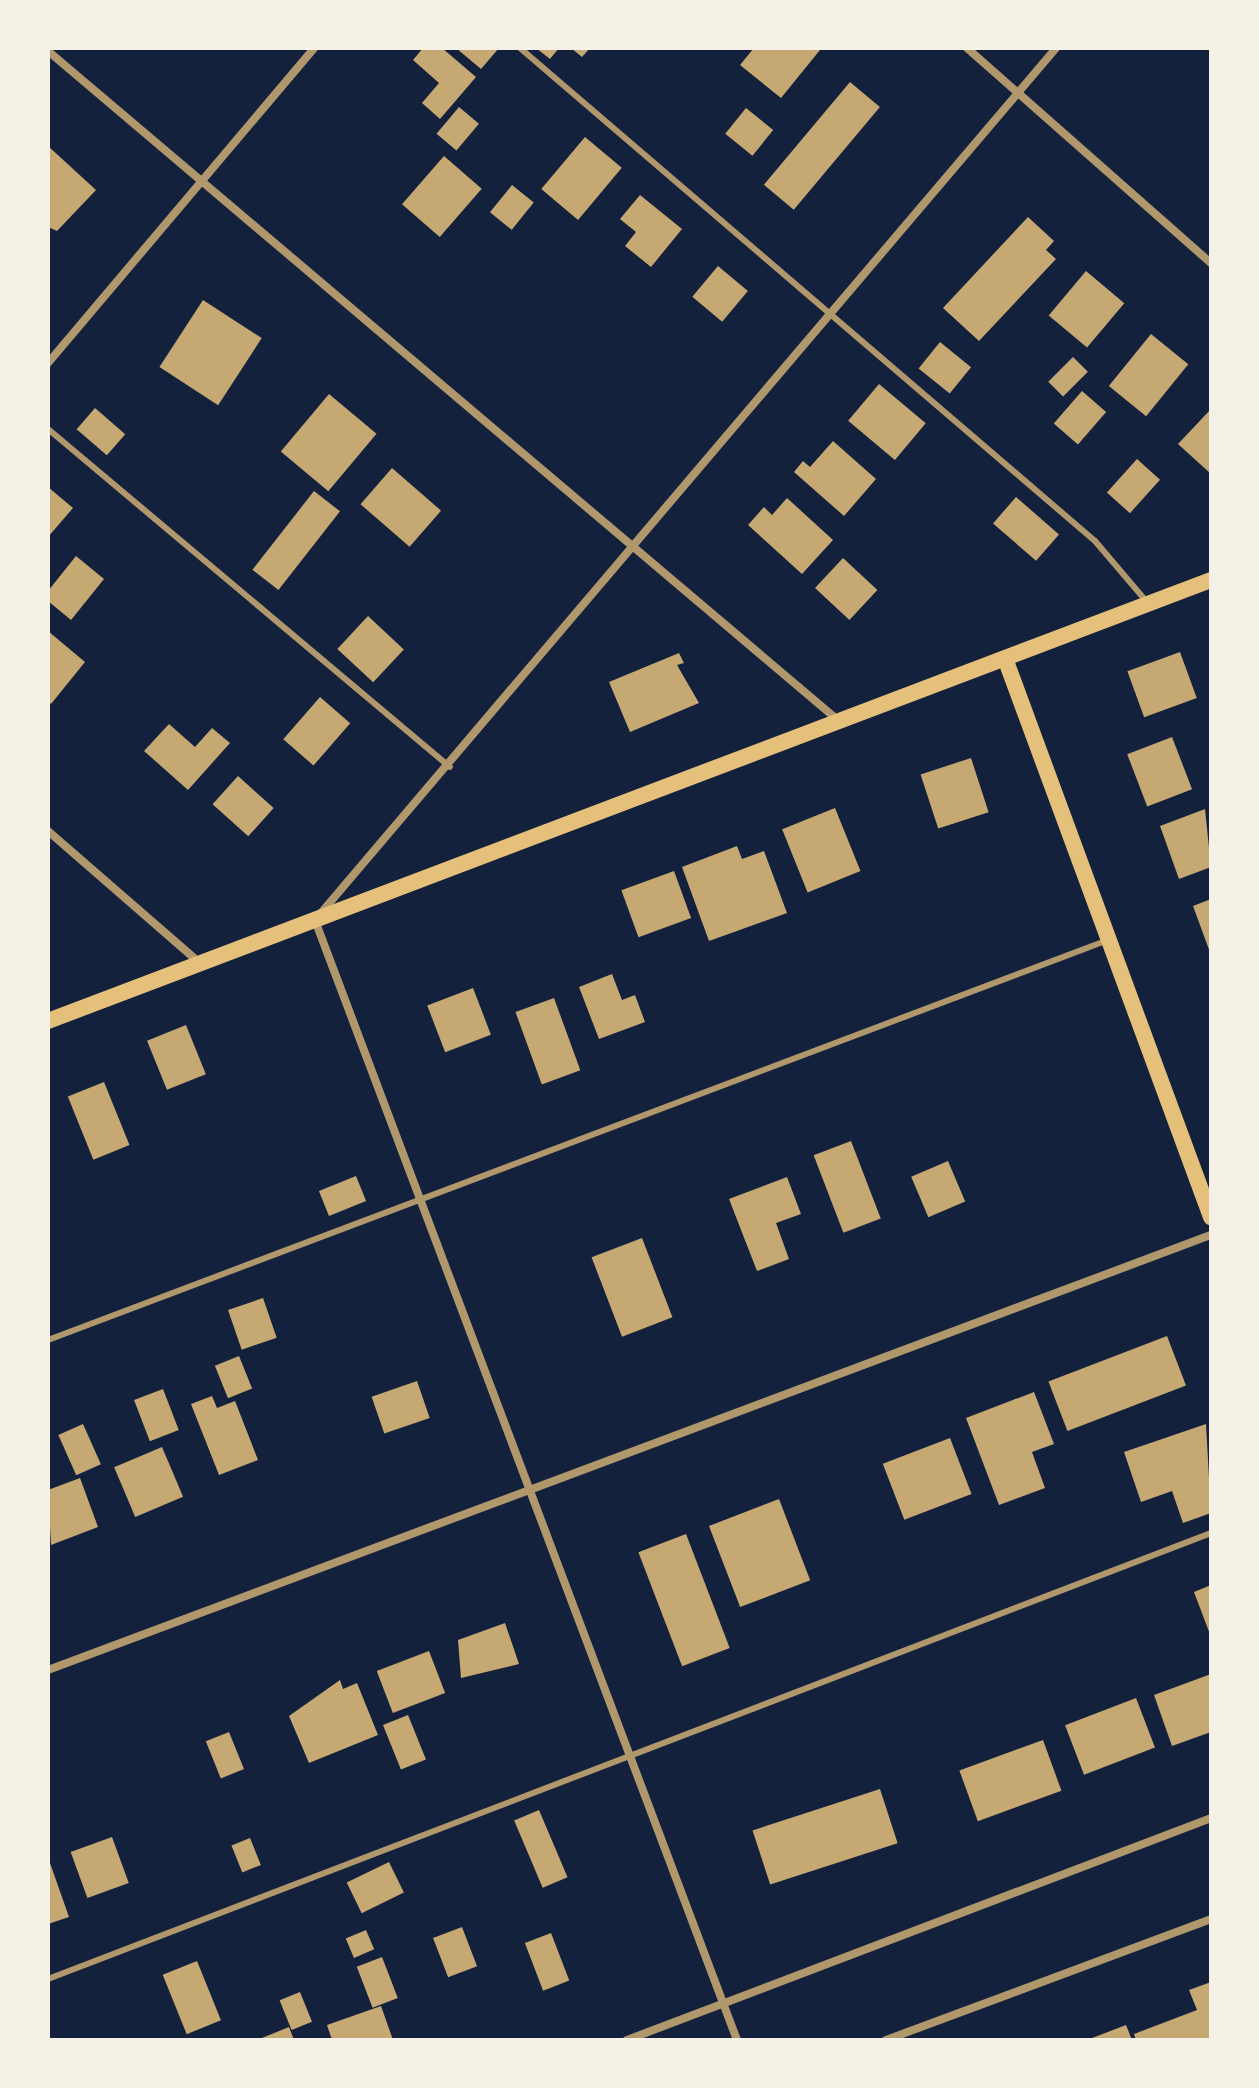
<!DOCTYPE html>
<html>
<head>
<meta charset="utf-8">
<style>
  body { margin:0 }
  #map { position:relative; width:1259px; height:2088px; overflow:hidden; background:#14213d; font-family:"Alegreya Sans",sans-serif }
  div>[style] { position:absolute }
  .building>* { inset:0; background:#c6a872; transform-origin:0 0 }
  .service>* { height:6px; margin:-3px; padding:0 3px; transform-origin:3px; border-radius:3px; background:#b1986c }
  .minor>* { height:8px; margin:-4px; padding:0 4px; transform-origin:4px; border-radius:4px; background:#b1986c }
  .secondary>* { height:16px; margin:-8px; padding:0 8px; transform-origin:8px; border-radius:8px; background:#e5c07b }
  span { translate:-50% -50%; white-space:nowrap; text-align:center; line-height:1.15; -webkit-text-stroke:6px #f6f1e7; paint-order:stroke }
  .frame { position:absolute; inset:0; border:50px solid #f6f1e7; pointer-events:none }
</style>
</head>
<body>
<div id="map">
  <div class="building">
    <i style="clip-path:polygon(423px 48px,442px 48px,476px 77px,440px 119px,422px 103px,439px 83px,413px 60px)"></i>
    <i style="clip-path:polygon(456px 48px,499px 48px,481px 69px)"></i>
    <i style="clip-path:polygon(536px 48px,559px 48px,550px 59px)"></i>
    <i style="clip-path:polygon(571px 48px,590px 48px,582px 57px)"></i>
    <i style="clip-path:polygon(754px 48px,817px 48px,820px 50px,781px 98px,740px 65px)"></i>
    <i style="left:850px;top:82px;width:39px;height:134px;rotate:40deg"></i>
    <i style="left:459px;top:107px;width:26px;height:35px;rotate:40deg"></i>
    <i style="left:746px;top:108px;width:35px;height:33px;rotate:39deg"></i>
    <i style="left:585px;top:137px;width:48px;height:68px;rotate:40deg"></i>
    <i style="clip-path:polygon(48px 146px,96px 190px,57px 231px,48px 227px)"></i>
    <i style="left:444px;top:156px;width:50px;height:64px;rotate:41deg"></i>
    <i style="left:512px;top:185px;width:28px;height:35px;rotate:39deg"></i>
    <i style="clip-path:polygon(640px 195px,682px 229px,651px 267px,625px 246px,636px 232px,620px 219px)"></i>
    <i style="clip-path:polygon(1028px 217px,1054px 241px,1046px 250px,1056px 259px,979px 341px,943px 308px)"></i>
    <i style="left:718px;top:266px;width:39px;height:40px;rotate:40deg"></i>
    <i style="left:1086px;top:271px;width:50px;height:58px;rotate:40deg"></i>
    <i style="left:203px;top:300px;width:70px;height:80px;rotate:33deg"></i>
    <i style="left:1151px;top:334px;width:48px;height:67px;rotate:39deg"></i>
    <i style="left:940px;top:342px;width:40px;height:34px;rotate:39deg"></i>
    <i style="left:1073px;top:357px;width:21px;height:35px;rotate:45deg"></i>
    <i style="left:879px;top:384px;width:61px;height:48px;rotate:40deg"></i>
    <i style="left:1082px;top:391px;width:32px;height:43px;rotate:41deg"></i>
    <i style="left:329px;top:394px;width:62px;height:75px;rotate:40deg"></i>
    <i style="left:95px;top:408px;width:40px;height:28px;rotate:41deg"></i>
    <i style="clip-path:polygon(1211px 409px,1211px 474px,1178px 444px)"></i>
    <i style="clip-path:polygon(833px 441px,876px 479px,844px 516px,794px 472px,803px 461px,810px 467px)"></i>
    <i style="left:1137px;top:459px;width:31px;height:45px;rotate:42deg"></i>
    <i style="left:392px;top:468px;width:65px;height:48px;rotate:41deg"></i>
    <i style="clip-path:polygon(48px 487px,73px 508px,48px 537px)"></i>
    <i style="left:314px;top:491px;width:33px;height:100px;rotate:38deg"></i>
    <i style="left:1016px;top:497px;width:57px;height:35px;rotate:41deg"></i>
    <i style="clip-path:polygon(787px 498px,833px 540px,802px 574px,748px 525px,764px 507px,772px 515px)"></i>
    <i style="clip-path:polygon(76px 556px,104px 579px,71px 620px,48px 601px,48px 591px)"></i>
    <i style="left:843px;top:558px;width:47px;height:41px;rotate:43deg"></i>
    <i style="left:368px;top:616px;width:49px;height:45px;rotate:43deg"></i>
    <i style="clip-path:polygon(48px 631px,85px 662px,51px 704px,48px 701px)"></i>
    <i style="left:1180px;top:652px;width:49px;height:56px;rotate:70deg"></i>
    <i style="clip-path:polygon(679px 653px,684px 663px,677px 665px,699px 703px,630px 732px,609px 682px)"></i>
    <i style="left:320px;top:697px;width:40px;height:56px;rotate:41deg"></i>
    <i style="clip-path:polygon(169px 724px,195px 747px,212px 728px,230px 743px,188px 790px,144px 751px)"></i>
    <i style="left:1172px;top:737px;width:56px;height:48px;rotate:69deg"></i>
    <i style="left:971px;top:758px;width:57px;height:53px;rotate:72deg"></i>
    <i style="left:238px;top:776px;width:48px;height:38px;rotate:42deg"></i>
    <i style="left:835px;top:808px;width:68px;height:57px;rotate:68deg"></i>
    <i style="clip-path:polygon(1205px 809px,1211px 867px,1179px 879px,1160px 826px)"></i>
    <i style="clip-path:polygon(737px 846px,742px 859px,764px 851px,787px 913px,709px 941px,682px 867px)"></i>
    <i style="left:674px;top:871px;width:50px;height:56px;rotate:70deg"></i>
    <i style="clip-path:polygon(1211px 899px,1211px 955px,1193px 906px)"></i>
    <i style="clip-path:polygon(612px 974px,622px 1000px,635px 995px,645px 1022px,599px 1039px,579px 987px)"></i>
    <i style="left:473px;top:988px;width:50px;height:49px;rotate:69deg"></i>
    <i style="left:554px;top:998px;width:77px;height:41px;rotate:70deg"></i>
    <i style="left:186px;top:1025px;width:53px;height:42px;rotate:68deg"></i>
    <i style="left:104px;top:1082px;width:68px;height:39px;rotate:68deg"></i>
    <i style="left:851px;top:1141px;width:83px;height:40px;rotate:69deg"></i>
    <i style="left:948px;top:1161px;width:44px;height:40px;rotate:67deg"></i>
    <i style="left:356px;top:1176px;width:27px;height:40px;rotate:68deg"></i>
    <i style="clip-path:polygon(787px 1177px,801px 1214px,776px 1223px,789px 1259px,757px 1271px,729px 1199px)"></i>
    <i style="left:642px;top:1238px;width:85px;height:54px;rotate:69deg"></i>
    <i style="left:263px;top:1298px;width:42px;height:37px;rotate:71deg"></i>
    <i style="left:1167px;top:1336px;width:53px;height:127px;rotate:69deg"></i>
    <i style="left:239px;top:1356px;width:35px;height:26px;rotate:68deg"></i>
    <i style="left:417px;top:1381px;width:39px;height:48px;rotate:71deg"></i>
    <i style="left:163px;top:1389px;width:44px;height:31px;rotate:69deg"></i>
    <i style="clip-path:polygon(1034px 1392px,1054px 1444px,1032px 1452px,1045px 1488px,999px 1505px,966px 1418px)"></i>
    <i style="clip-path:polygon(212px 1396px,217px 1408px,235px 1401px,258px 1460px,219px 1475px,191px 1404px)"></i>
    <i style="left:83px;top:1424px;width:44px;height:27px;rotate:66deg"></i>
    <i style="clip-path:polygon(1206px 1424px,1211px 1513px,1183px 1523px,1172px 1491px,1141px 1502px,1124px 1452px)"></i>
    <i style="left:950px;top:1438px;width:60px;height:72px;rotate:69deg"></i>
    <i style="left:162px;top:1447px;width:54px;height:52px;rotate:67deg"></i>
    <i style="clip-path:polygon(80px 1478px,98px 1527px,51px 1545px,48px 1490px)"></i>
    <i style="left:779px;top:1499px;width:87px;height:75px;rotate:69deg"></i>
    <i style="left:686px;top:1534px;width:122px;height:51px;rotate:69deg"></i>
    <i style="clip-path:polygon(1211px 1585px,1211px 1637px,1194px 1592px)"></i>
    <i style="clip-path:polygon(505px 1623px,519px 1664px,461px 1678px,458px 1640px)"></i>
    <i style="left:429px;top:1651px;width:45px;height:56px;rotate:69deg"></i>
    <i style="clip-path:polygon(1211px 1674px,1211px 1732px,1172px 1746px,1154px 1695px)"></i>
    <i style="clip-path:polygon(340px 1680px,343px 1689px,357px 1683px,378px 1735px,309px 1763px,289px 1716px)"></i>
    <i style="left:1136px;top:1698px;width:53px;height:76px;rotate:69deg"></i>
    <i style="left:408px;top:1715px;width:48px;height:27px;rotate:68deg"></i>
    <i style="left:229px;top:1732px;width:40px;height:25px;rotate:68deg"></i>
    <i style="left:1043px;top:1740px;width:54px;height:89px;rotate:70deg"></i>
    <i style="left:880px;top:1789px;width:57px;height:134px;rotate:72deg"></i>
    <i style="left:539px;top:1810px;width:73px;height:27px;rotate:67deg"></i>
    <i style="left:112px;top:1837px;width:49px;height:44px;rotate:70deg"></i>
    <i style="left:250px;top:1838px;width:29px;height:20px;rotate:68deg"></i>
    <i style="left:389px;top:1862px;width:34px;height:47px;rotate:64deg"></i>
    <i style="clip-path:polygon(50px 1863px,69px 1917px,48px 1924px,48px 1864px)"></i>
    <i style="left:462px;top:1927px;width:42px;height:31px;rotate:69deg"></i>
    <i style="left:366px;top:1930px;width:21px;height:22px;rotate:67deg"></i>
    <i style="left:551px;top:1933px;width:51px;height:28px;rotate:69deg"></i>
    <i style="left:382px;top:1957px;width:44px;height:27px;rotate:69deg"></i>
    <i style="left:197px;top:1961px;width:64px;height:37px;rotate:68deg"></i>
    <i style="clip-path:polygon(1211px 1982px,1211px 2040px,1136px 2040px,1134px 2034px,1197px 2010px,1189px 1990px)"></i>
    <i style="left:300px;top:1992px;width:32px;height:22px;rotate:68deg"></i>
    <i style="clip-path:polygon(381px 2006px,393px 2040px,332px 2040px,327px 2025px)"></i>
    <i style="clip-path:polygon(1126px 2025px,1132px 2040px,1087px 2040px)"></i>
    <i style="clip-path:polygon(289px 2027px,294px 2040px,257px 2040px)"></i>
  </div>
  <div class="service">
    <i style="left:520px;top:48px;width:757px;rotate:40.61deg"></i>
    <i style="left:1095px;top:541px;width:79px;rotate:49.6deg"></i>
    <i style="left:48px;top:429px;width:525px;rotate:40.06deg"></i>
    <i style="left:48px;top:1340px;width:1133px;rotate:-20.67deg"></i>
    <i style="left:48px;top:1979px;width:1246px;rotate:-20.98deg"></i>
  </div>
  <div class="minor">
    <i style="left:967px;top:48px;width:325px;rotate:41.4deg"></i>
    <i style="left:48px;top:51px;width:1037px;rotate:40.27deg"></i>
    <i style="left:48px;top:363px;width:412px;rotate:-49.8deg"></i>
    <i style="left:48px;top:831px;width:201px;rotate:41deg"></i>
    <i style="left:48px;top:1670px;width:1242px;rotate:-20.51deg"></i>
    <i style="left:627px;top:2040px;width:625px;rotate:-20.81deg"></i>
    <i style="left:737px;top:2040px;width:1197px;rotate:-110.65deg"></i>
    <i style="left:315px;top:920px;width:1144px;rotate:-49.64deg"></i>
    <i style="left:886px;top:2040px;width:347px;rotate:-20.4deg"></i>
  </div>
  <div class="secondary">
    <i style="left:1006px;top:661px;width:593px;rotate:69.76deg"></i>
    <i style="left:48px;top:1021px;width:1244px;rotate:-20.77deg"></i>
  </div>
  <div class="frame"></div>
</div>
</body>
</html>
